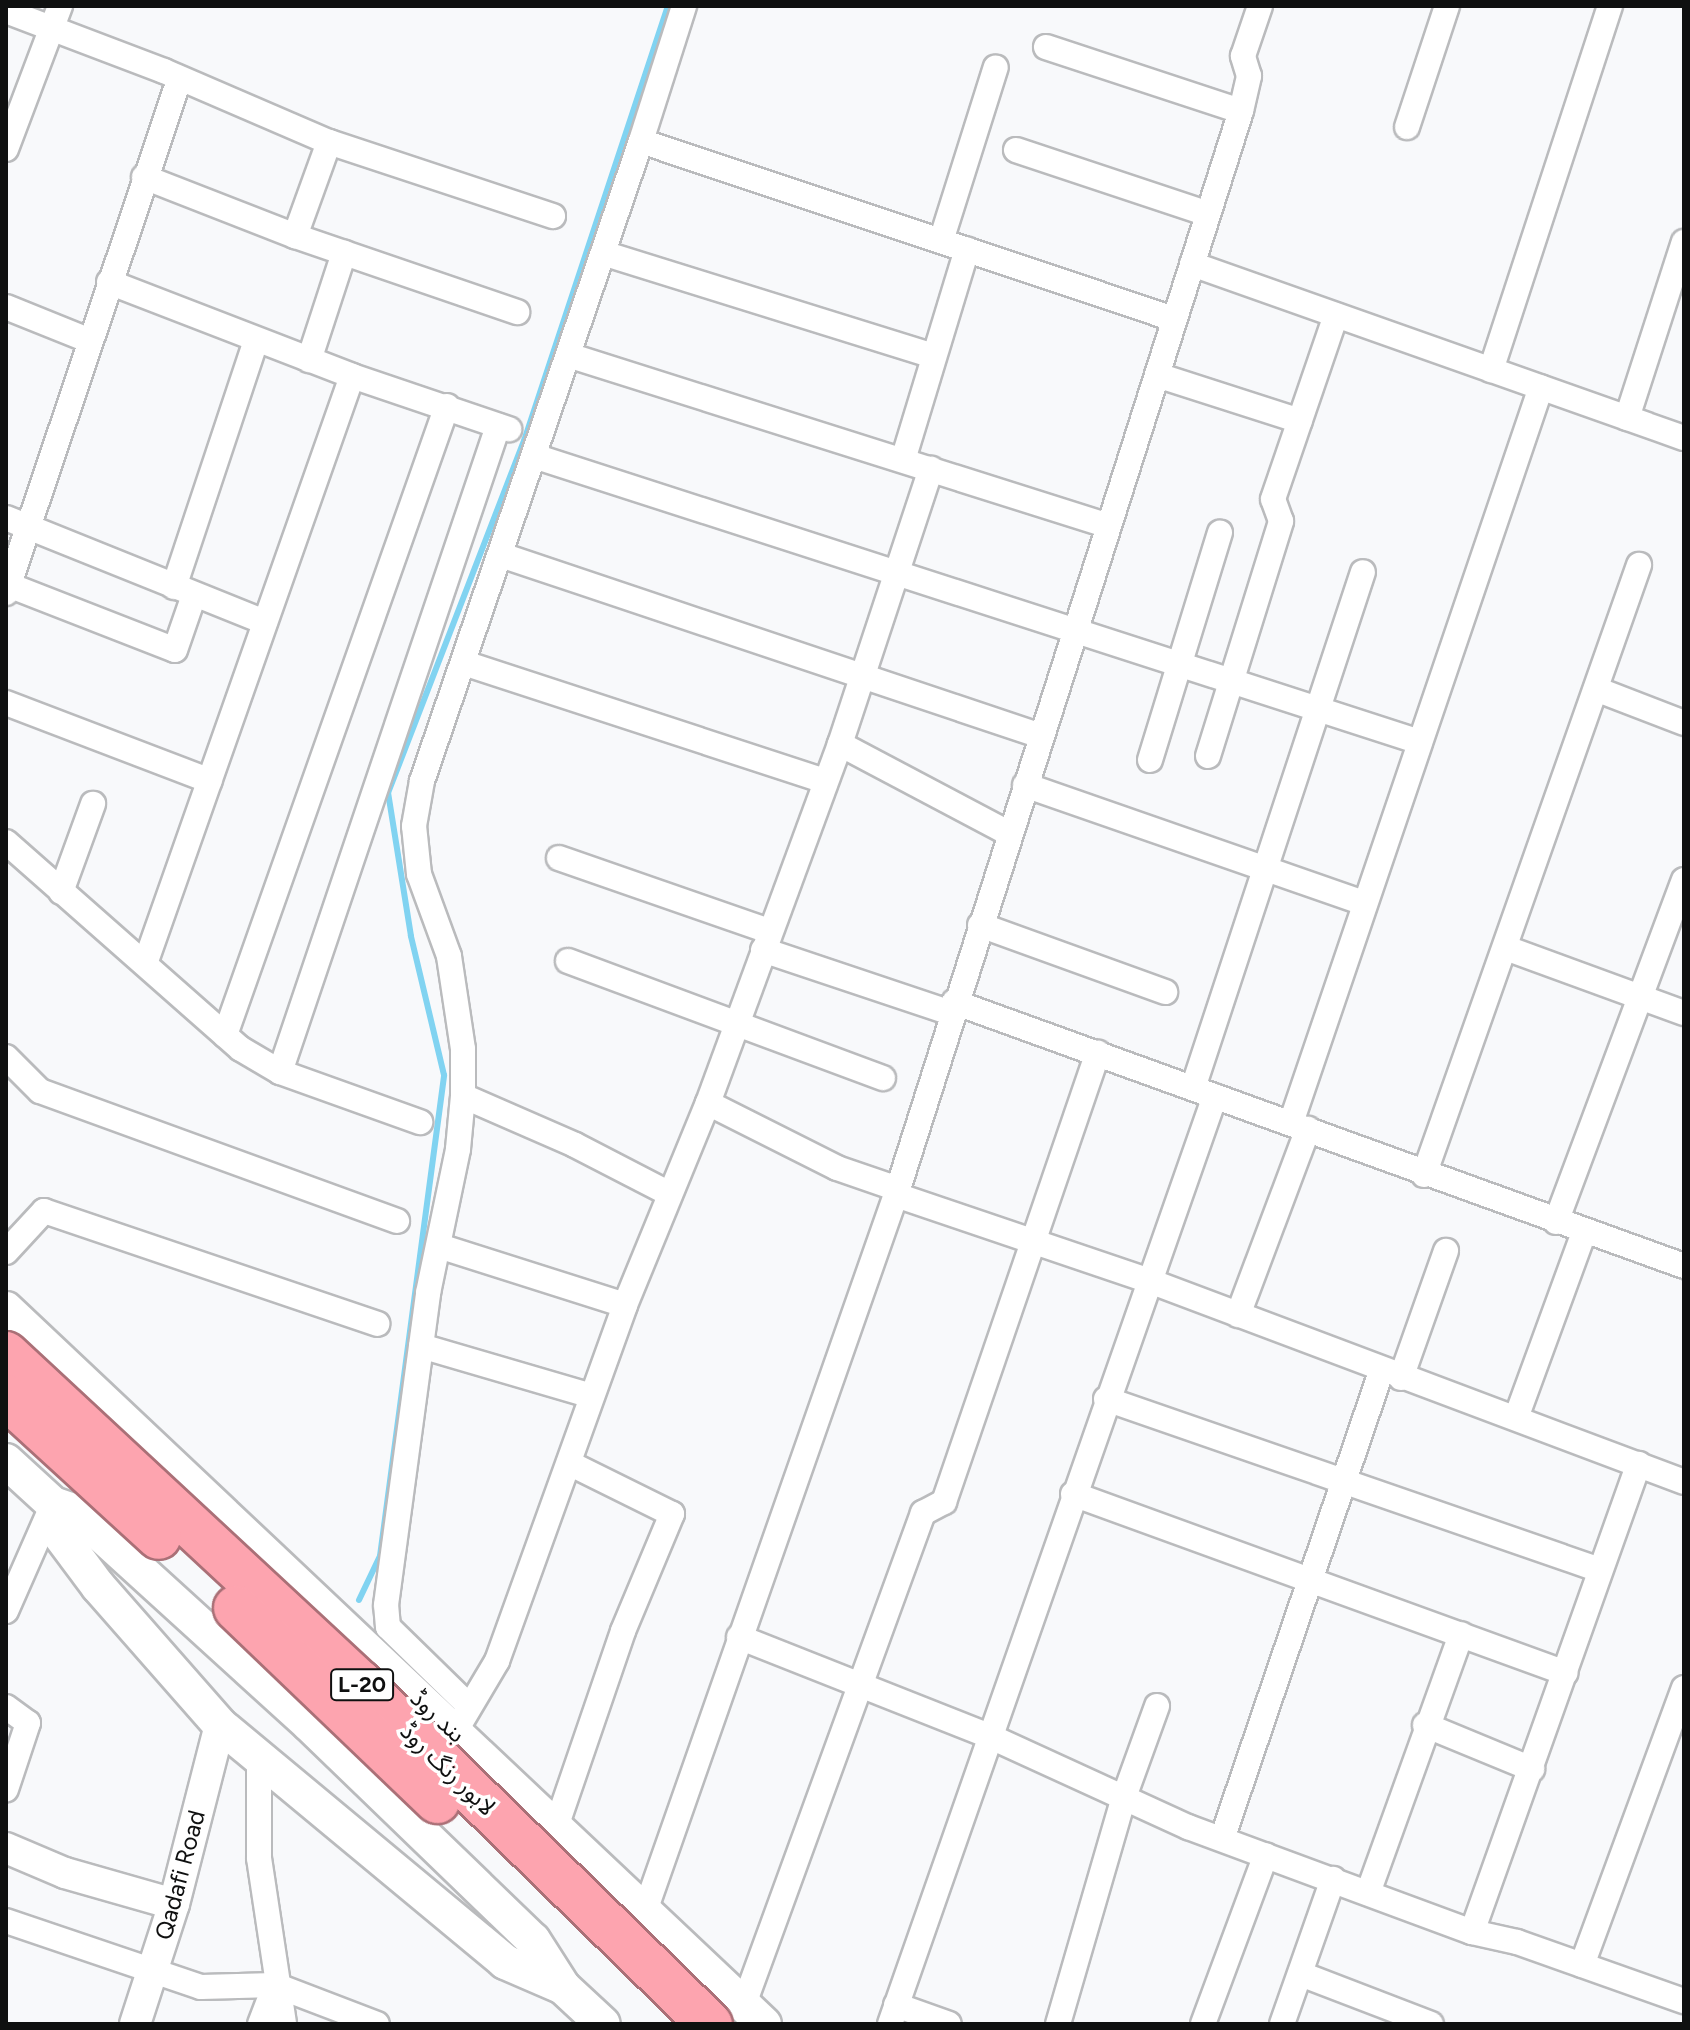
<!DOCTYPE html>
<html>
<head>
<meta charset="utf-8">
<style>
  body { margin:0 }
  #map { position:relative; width:1690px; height:2030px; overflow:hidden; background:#f8f9fb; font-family:Figtree,"Noto Sans Arabic",sans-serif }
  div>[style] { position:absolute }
  .stream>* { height:6px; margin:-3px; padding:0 3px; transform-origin:3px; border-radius:3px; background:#81d3f1 }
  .roads { filter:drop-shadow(2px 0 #babbbd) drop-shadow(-2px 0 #babbbd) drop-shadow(0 2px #babbbd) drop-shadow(0 -2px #babbbd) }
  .minor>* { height:24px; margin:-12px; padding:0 12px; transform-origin:12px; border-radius:12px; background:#fff }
  .tertiary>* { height:30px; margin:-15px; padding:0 15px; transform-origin:15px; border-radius:15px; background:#fff }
  .secondary>* { height:34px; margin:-17px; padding:0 17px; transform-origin:17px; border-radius:17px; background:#fff }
  .bridges { filter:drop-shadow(2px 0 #aa7077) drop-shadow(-2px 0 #aa7077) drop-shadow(0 2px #aa7077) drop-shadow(0 -2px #aa7077) }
  .motorway-bridge>* { height:44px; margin:-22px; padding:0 22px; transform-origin:22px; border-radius:22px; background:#fda4af }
  span { translate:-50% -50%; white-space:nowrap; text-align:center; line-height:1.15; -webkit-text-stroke:7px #fff; paint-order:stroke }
  .shield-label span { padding:2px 6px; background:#fff; border:2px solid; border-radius:6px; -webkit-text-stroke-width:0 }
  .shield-label { font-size:22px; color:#0f1010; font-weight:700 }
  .street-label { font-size:24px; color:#0f1010 }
  .frame { position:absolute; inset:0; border:8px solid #0f1010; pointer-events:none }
</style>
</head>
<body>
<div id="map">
  <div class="stream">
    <i style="left:359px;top:1600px;width:49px;rotate:-64.5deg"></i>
    <i style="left:380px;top:1556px;width:485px;rotate:-82.4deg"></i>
    <i style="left:444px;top:1075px;width:143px;rotate:-103.4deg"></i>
    <i style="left:411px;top:936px;width:145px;rotate:-99.1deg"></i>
    <i style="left:388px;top:793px;width:377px;rotate:-68.9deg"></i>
    <i style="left:524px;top:441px;width:458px;rotate:-71.7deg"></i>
  </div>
  <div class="roads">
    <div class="minor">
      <i style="left:6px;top:11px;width:169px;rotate:20.8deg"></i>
      <i style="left:164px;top:71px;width:180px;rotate:23.3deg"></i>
      <i style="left:329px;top:142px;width:100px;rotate:109.9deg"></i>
      <i style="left:295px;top:236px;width:235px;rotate:18.9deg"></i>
      <i style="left:1046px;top:47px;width:205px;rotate:18.2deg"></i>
      <i style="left:1407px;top:127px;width:127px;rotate:-71.7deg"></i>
      <i style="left:641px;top:141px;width:142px;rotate:-72.3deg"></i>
      <i style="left:329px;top:142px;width:236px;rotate:18.3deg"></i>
      <i style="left:6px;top:149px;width:153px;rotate:-69.3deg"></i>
      <i style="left:1016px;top:150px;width:202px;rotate:18.4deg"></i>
      <i style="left:144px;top:177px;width:162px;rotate:21.3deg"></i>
      <i style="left:941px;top:241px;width:182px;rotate:-72.5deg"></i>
      <i style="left:603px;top:253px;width:346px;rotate:17.3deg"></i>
      <i style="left:1192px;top:264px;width:522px;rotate:19.48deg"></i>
      <i style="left:109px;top:282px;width:261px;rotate:21.1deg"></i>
      <i style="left:352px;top:376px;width:166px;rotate:18.7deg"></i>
      <i style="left:6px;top:307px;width:88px;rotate:21.9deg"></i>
      <i style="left:568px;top:355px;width:567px;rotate:17.54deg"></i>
      <i style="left:309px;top:360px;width:113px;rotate:-71.9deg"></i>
      <i style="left:1491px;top:370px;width:383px;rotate:-71.9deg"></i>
      <i style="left:1157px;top:375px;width:150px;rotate:17.8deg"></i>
      <i style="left:1627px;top:418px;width:185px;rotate:-72.1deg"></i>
      <i style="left:534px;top:456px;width:928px;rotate:17.89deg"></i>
      <i style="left:903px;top:460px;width:220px;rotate:-73.1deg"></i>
      <i style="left:6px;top:518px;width:279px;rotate:21.9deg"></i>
      <i style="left:501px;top:555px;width:570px;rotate:18.53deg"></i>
      <i style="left:6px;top:584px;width:181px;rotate:21.3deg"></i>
      <i style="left:175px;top:650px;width:58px;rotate:-70.9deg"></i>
      <i style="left:174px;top:587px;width:260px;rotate:-71.6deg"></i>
      <i style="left:6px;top:593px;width:541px;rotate:-71.36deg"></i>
      <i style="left:464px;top:663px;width:380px;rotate:18.1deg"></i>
      <i style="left:1596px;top:689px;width:94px;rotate:21.1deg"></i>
      <i style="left:6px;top:703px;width:218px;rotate:20.9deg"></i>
      <i style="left:840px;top:744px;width:192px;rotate:27.9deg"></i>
      <i style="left:1208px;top:756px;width:246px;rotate:-72.7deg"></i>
      <i style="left:1281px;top:521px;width:23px;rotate:-110deg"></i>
      <i style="left:1273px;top:499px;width:194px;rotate:-71.1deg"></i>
      <i style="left:1150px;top:760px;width:238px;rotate:-72.9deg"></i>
      <i style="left:1025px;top:785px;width:359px;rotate:19.2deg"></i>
      <i style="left:6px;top:842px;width:313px;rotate:41.4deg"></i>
      <i style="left:241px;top:1049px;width:45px;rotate:30.5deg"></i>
      <i style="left:280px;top:1072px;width:682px;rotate:-71.35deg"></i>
      <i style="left:559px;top:858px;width:222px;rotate:19.2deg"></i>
      <i style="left:61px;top:892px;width:94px;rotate:-70deg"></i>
      <i style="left:980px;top:925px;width:197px;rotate:19.9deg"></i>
      <i style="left:1506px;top:948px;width:189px;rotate:20.1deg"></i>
      <i style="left:763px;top:950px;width:198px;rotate:18.5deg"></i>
      <i style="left:146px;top:961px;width:620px;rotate:-70.6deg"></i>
      <i style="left:568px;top:961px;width:336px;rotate:20.4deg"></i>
      <i style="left:954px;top:1002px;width:776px;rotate:19.88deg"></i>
      <i style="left:225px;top:1035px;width:667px;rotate:-70.56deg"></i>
      <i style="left:6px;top:1057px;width:48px;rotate:45deg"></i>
      <i style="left:40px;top:1091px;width:380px;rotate:20deg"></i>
      <i style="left:280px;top:1072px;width:149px;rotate:19.7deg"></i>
      <i style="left:1193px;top:1088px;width:543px;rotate:-71.77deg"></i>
      <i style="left:463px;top:1096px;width:122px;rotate:23.6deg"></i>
      <i style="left:575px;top:1145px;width:107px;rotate:27.3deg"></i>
      <i style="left:708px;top:1103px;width:144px;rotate:26.7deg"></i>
      <i style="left:837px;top:1168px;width:65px;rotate:19deg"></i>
      <i style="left:1291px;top:1123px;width:777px;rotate:-71.24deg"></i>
      <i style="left:1424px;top:1175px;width:647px;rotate:-70.58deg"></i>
      <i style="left:896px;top:1195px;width:265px;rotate:18.7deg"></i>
      <i style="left:1147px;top:1280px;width:574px;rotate:20.61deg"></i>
      <i style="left:1556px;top:1222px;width:365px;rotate:-69.5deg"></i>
      <i style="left:439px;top:1246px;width:195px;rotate:17.6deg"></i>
      <i style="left:6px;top:1252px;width:56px;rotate:-47.2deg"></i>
      <i style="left:44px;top:1211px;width:352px;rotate:18.7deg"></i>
      <i style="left:1238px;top:1315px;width:199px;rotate:-69.4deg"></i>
      <i style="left:421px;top:1346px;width:178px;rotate:16.3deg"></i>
      <i style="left:1401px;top:1378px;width:135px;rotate:-70.5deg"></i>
      <i style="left:1106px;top:1399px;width:523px;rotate:19.09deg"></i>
      <i style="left:1516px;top:1418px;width:198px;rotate:-69.9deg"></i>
      <i style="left:1073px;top:1494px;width:524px;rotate:19.96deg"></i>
      <i style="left:6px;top:1611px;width:117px;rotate:-66.3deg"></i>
      <i style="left:739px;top:1637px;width:269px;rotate:21.6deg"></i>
      <i style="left:989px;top:1736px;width:219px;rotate:24.6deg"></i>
      <i style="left:1188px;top:1827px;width:303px;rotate:20.3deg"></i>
      <i style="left:1472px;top:1932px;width:46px;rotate:12.5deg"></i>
      <i style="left:1517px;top:1942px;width:177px;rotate:19.5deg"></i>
      <i style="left:469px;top:1706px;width:113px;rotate:-135.7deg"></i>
      <i style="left:388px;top:1627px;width:22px;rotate:-95deg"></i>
      <i style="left:386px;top:1605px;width:315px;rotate:-82.3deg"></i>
      <i style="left:428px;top:1293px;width:147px;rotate:-78.2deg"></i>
      <i style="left:458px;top:1149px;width:53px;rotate:-84.6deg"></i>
      <i style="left:463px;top:1096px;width:47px;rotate:-90deg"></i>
      <i style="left:463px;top:1049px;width:94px;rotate:-98.6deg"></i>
      <i style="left:449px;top:956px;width:87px;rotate:-110.1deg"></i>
      <i style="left:419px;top:874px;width:48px;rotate:-95.9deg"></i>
      <i style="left:414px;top:826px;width:46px;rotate:-79.9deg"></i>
      <i style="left:422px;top:781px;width:676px;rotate:-71.11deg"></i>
      <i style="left:641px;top:141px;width:562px;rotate:18.47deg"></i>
      <i style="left:6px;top:1707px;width:27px;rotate:36deg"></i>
      <i style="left:28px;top:1723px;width:70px;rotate:108.4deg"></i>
      <i style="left:462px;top:1720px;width:69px;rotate:-59.3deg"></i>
      <i style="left:497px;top:1661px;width:378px;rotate:-70.2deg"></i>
      <i style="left:625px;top:1305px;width:218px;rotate:-67.7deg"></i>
      <i style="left:708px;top:1103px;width:382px;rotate:-69.8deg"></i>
      <i style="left:840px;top:744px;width:290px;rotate:-71.7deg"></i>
      <i style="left:1425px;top:1725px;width:116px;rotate:22.4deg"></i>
      <i style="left:259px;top:1757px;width:101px;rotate:90deg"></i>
      <i style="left:259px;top:1858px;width:168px;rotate:81.4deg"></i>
      <i style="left:557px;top:1824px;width:204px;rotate:-71.1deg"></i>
      <i style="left:623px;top:1631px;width:127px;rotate:-67.3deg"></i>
      <i style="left:672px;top:1514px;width:115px;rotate:-153.7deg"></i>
      <i style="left:1222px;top:1839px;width:494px;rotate:-71.2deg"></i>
      <i style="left:1368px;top:1893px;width:275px;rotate:-70.2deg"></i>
      <i style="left:646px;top:1908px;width:762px;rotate:-70.69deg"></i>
      <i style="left:898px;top:1189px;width:1131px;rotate:-72.35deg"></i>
      <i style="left:1241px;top:111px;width:36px;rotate:-77deg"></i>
      <i style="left:1249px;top:76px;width:21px;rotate:-107deg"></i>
      <i style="left:1243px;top:56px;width:53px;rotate:-71.2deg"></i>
      <i style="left:6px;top:1921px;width:206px;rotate:18.7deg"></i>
      <i style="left:201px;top:1987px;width:74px;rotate:-1.5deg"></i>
      <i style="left:275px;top:1985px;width:109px;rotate:20.9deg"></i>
      <i style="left:1472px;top:1932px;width:497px;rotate:-70.4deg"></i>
      <i style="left:1582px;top:1965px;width:295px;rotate:-69.8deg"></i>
      <i style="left:1301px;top:1974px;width:139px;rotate:21deg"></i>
      <i style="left:744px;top:2004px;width:523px;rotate:-69.97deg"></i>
      <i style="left:923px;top:1513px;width:24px;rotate:-28deg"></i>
      <i style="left:944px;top:1502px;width:475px;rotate:-71.1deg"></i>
      <i style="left:896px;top:2005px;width:56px;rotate:19.7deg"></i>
      <i style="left:260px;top:2024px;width:42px;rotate:-69deg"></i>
      <i style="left:890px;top:2024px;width:983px;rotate:-70.7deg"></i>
      <i style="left:1058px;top:2024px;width:233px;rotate:-73.8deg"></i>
      <i style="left:1123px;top:1800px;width:100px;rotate:-70.1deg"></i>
      <i style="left:1203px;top:2024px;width:180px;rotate:-69.6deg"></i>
      <i style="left:1282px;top:2024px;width:154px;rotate:-70.6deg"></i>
    </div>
    <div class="tertiary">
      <i style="left:6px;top:1848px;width:64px;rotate:23deg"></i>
      <i style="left:65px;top:1873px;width:113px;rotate:15.9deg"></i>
      <i style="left:135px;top:2024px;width:126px;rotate:-72deg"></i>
      <i style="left:174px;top:1904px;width:185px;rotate:-75.6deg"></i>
    </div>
    <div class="secondary">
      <i style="left:6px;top:1309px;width:1042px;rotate:43.33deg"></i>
      <i style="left:6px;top:1461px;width:64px;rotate:42.5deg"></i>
      <i style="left:53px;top:1504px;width:24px;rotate:19deg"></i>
      <i style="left:76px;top:1512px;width:315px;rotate:42.3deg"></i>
      <i style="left:309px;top:1724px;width:311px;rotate:44deg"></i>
      <i style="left:533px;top:1940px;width:56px;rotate:57.4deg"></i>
      <i style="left:563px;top:1987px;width:54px;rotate:42.8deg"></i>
      <i style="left:53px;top:1504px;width:27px;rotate:82deg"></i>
      <i style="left:57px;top:1531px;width:69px;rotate:53.3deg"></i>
      <i style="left:98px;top:1586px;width:185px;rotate:48.7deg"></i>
      <i style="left:220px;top:1725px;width:371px;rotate:39.7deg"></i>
      <i style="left:505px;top:1962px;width:63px;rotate:23.3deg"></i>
    </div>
  </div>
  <div class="bridges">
    <div class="motorway-bridge">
      <i style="left:6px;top:1354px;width:483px;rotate:42.9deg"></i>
      <i style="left:360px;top:1683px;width:489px;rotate:44.3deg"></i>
      <i style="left:6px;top:1397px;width:207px;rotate:42.5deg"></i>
      <i style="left:236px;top:1608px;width:279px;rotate:43.8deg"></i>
    </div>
  </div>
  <div class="shield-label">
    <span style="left:362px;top:1685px">L-20</span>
  </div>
  <div class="street-label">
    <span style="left:438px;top:1716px;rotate:43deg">بند روڈ</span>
    <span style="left:448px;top:1769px;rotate:44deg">لاہور رنگ روڈ</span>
    <span style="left:180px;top:1875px;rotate:-75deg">Qadafi Road</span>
  </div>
  <div class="frame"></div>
</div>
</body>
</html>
